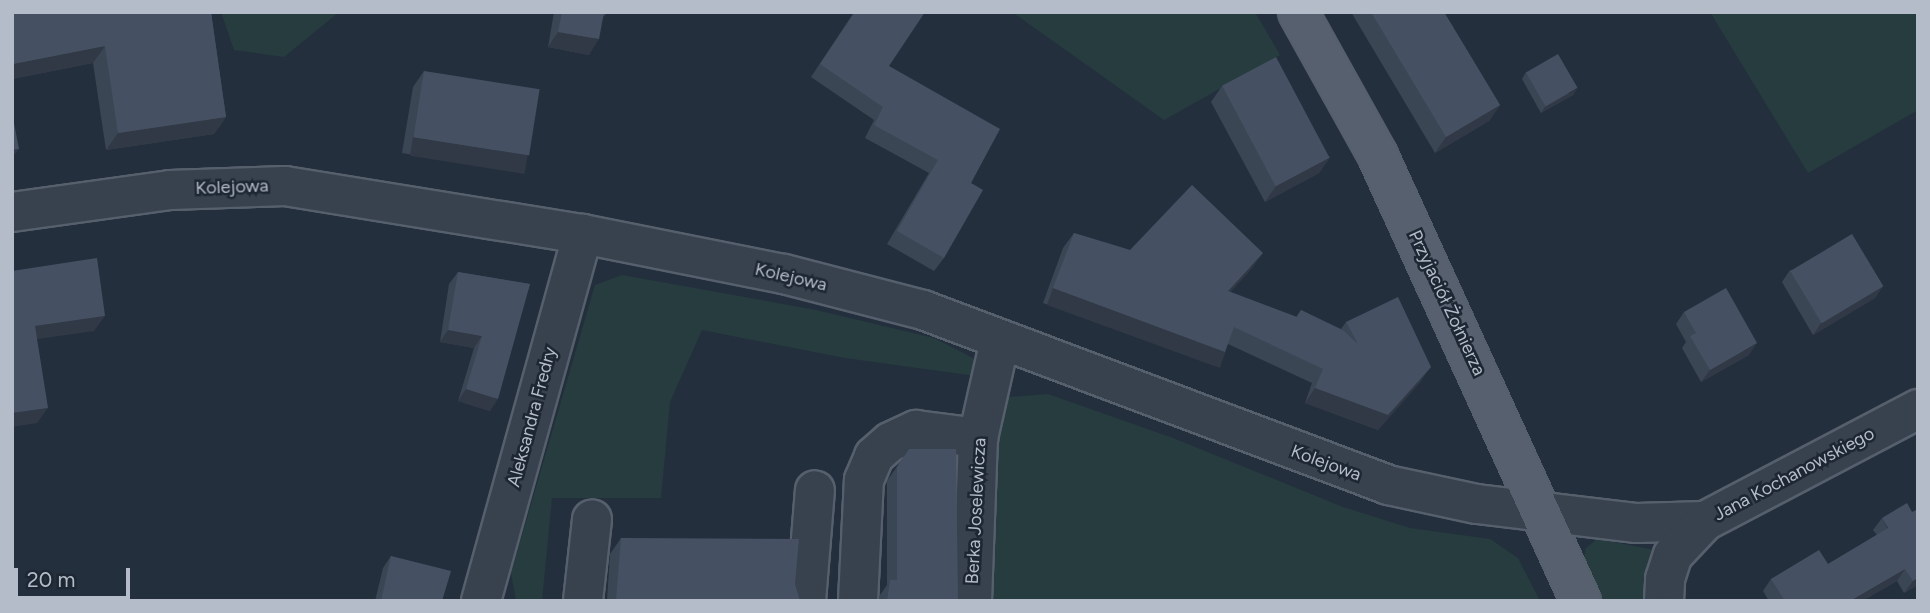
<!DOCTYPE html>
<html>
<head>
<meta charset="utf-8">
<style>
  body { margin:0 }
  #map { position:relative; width:1930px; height:613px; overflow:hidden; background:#242f3e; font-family:Figtree,sans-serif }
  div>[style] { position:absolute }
  .green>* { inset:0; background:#263c3f }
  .roads { filter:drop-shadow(2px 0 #565f6c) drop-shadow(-2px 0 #565f6c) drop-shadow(0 2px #565f6c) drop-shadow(0 -2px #565f6c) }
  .minor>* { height:38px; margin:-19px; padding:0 19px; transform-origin:19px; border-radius:19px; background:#38414e }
  .major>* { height:38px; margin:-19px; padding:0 19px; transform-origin:19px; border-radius:19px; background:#56606e }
  .wall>* { inset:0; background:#3b4654 }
  .shaded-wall>* { inset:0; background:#303945; transform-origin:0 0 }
  .building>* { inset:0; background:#455162; transform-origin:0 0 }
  span { translate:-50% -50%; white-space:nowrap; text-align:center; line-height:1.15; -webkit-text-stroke:5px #1d2633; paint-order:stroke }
  .street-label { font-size:18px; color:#b4bcc9 }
  .frame { position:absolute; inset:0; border:14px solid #b4bcc9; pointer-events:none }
  .scale { position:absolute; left:14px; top:568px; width:116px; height:32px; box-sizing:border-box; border:4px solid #b4bcc9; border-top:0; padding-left:9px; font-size:21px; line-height:24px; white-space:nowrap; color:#b4bcc9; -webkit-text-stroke:5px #1d2633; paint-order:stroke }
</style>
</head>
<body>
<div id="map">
  <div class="green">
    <i style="clip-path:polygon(221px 12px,339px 12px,284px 57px,234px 50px)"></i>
    <i style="clip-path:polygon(1012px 12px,1255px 12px,1280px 55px,1164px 120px)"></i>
    <i style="clip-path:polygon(1710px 12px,1918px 12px,1918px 110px,1808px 173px)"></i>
    <i style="clip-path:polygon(622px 275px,816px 310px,934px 338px,973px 358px,983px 377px,845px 358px,702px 330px,670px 402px,661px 498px,552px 498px,542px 601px,516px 601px,511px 573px,595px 285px)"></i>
    <i style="clip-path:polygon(1048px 394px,1173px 438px,1343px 507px,1410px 528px,1490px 539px,1518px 558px,1540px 601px,987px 601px,992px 435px,1001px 407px,1009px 397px)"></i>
    <i style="clip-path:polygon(1597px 539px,1660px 551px,1648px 601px,1604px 601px,1584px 556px,1586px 548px)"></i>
  </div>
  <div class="roads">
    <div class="minor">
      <i style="left:12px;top:212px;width:160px;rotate:-7.9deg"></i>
      <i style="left:170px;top:190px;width:115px;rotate:-2deg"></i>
      <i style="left:285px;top:186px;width:302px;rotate:9.2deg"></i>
      <i style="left:583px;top:234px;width:205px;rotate:11.3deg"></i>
      <i style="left:784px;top:274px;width:144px;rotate:14.5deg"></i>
      <i style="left:923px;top:310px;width:497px;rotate:20.6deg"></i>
      <i style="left:1388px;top:485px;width:91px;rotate:12.1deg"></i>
      <i style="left:1477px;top:504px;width:161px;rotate:6.8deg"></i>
      <i style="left:1637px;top:523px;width:68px;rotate:-1.7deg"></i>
      <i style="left:1705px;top:521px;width:241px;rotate:-27.7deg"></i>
      <i style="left:481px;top:601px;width:381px;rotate:-74.5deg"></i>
      <i style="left:583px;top:601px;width:82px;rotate:-83.7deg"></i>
      <i style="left:806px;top:601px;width:111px;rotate:-85.4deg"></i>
      <i style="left:858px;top:601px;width:121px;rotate:-87.2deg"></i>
      <i style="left:864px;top:480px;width:26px;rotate:-67deg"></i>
      <i style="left:874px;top:456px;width:21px;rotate:-41deg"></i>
      <i style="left:890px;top:442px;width:29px;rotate:-25deg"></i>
      <i style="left:916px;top:430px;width:63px;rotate:7.4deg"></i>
      <i style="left:972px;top:601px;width:163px;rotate:-87.9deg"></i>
      <i style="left:978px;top:438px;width:100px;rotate:-77.3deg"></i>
      <i style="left:1664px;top:601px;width:22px;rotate:-87deg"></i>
      <i style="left:1665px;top:579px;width:25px;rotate:-72deg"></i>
      <i style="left:1673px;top:555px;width:47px;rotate:-46.7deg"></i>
    </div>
    <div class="major">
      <i style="left:1298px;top:12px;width:165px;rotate:60.9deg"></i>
      <i style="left:1378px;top:156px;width:489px;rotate:65.5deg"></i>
    </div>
  </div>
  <div class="wall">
    <i style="clip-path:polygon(12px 12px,211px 12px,226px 117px,214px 134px,106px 150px,93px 63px,12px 79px)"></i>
    <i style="clip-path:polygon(554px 12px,608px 12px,603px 17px,589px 55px,548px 47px)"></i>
    <i style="clip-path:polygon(854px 12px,889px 66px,971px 183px,944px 258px,934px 271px,887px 244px,929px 173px,865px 138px,874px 120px,811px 77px)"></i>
    <i style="clip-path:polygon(1351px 12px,1444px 12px,1500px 105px,1489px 121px,1435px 153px)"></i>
    <i style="clip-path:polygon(424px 71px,516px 172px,402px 153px,413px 87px)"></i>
    <i style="clip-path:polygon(1526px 72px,1573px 95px,1541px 113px,1522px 79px)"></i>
    <i style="clip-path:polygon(1222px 86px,1330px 157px,1319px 173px,1265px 202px,1211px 102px)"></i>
    <i style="clip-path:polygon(1074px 233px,1130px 250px,1252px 268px,1230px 292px,1296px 317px,1301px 310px,1341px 329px,1346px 322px,1421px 381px,1378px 430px,1305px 403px,1312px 383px,1228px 344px,1215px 366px,1043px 303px,1063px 248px)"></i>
    <i style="clip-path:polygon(1790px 270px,1883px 286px,1875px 298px,1813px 335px,1782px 282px)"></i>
    <i style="clip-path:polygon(458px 272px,530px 284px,490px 411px,458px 401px,474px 348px,440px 342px,449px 284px)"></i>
    <i style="clip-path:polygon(1684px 312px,1749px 355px,1701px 382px,1682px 348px,1686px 342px,1676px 324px)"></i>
    <i style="clip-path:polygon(909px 449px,958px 601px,879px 601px,880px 595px,887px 585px,887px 481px)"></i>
    <i style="clip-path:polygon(1882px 518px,1918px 585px,1904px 593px,1897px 581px,1862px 601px,1769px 601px,1763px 591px,1771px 579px,1828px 564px,1877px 535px,1873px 530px)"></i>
    <i style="clip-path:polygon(621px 538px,795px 584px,800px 601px,607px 601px,610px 554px)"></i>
    <i style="clip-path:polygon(391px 556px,442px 601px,375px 601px,383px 568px)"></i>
  </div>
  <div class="shaded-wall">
    <i style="clip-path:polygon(558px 32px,599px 39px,589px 55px,548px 47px)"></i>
    <i style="clip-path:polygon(105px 46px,93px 63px,12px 79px,13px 64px)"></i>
    <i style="clip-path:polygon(1578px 88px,1573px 95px,1541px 113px,1545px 107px)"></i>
    <i style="clip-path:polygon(1500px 105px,1489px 121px,1435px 153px,1446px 137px)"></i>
    <i style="clip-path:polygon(226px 117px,214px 134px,106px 150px,118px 133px)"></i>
    <i style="left:413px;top:137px;width:116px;height:19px;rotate:9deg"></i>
    <i style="clip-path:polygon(19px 149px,12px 158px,12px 150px)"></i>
    <i style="clip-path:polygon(1330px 157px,1319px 173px,1265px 202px,1276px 186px)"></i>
    <i style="clip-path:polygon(1263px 253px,1252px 268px,1218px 306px,1228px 291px)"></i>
    <i style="clip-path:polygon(1883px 286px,1875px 298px,1813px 335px,1821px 323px)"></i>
    <i style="left:1053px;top:288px;width:184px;height:18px;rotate:20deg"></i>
    <i style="clip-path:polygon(105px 316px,94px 331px,24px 341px,35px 326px)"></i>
    <i style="clip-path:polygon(448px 330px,482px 336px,474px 348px,440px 342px)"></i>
    <i style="clip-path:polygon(1757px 343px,1749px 355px,1701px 382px,1710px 370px)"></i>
    <i style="clip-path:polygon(1431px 367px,1421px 381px,1378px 430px,1305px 403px,1315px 388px)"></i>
    <i style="clip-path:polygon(466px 389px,498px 399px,490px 411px,458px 401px)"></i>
    <i style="clip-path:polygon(48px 408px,37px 423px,12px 427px,12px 413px)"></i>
    <i style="clip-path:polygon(1905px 569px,1897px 581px,1862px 601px,1849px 601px)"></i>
    <i style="clip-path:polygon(1918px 578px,1918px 585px,1904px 593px,1913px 581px)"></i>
  </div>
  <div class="building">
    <i style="clip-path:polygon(12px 12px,211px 12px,226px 117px,118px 133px,105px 46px,13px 64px)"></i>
    <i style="clip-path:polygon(562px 12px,604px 12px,599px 39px,558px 32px)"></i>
    <i style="clip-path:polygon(855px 12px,925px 12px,889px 66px,1000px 129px,971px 183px,983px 190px,944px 258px,897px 231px,938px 160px,874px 125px,883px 107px,820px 64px)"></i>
    <i style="clip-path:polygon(1371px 12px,1444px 12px,1500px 105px,1446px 137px)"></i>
    <i style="left:1558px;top:54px;width:39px;height:37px;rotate:60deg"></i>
    <i style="left:1276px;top:57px;width:114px;height:61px;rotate:62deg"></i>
    <i style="left:424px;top:71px;width:117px;height:67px;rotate:9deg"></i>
    <i style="clip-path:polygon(12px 113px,19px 149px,12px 150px)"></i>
    <i style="clip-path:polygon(1192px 185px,1263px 253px,1228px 291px,1297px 317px,1301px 310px,1344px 331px,1358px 344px,1346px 322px,1398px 297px,1431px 367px,1388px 415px,1315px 388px,1323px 369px,1234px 327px,1225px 352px,1053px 288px,1074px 233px,1130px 250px)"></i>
    <i style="left:1852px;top:234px;width:61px;height:72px;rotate:59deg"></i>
    <i style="clip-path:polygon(97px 258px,105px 316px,35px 326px,48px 408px,12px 413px,12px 271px)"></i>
    <i style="clip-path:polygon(458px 272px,530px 284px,498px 399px,466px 389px,482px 336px,448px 330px)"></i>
    <i style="clip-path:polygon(1726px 288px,1757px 343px,1710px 370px,1690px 336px,1696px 333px,1684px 312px)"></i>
    <i style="clip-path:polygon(909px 449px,956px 449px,958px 601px,887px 601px,890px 580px,897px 580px,897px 467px)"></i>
    <i style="clip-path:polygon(1907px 503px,1912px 512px,1918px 509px,1918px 578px,1913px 581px,1905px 569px,1850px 601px,1785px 601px,1771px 579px,1819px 550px,1828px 564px,1888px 528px,1882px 518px)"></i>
    <i style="clip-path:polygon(621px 538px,799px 539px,795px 584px,800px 601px,616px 601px)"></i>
    <i style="clip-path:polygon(391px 556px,451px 571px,442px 601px,381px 601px)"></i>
  </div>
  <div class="street-label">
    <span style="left:232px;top:187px;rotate:-2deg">Kolejowa</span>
    <span style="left:791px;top:277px;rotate:13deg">Kolejowa</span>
    <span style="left:1447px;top:303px;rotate:65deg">Przyjaciół Żołnierza</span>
    <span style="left:532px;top:417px;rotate:-75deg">Aleksandra Fredry</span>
    <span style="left:1326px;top:463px;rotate:20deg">Kolejowa</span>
    <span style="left:1794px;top:474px;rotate:-28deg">Jana Kochanowskiego</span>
    <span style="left:976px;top:511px;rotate:-87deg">Berka Joselewicza</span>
  </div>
  <div class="frame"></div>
  <div class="scale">20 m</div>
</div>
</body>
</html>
